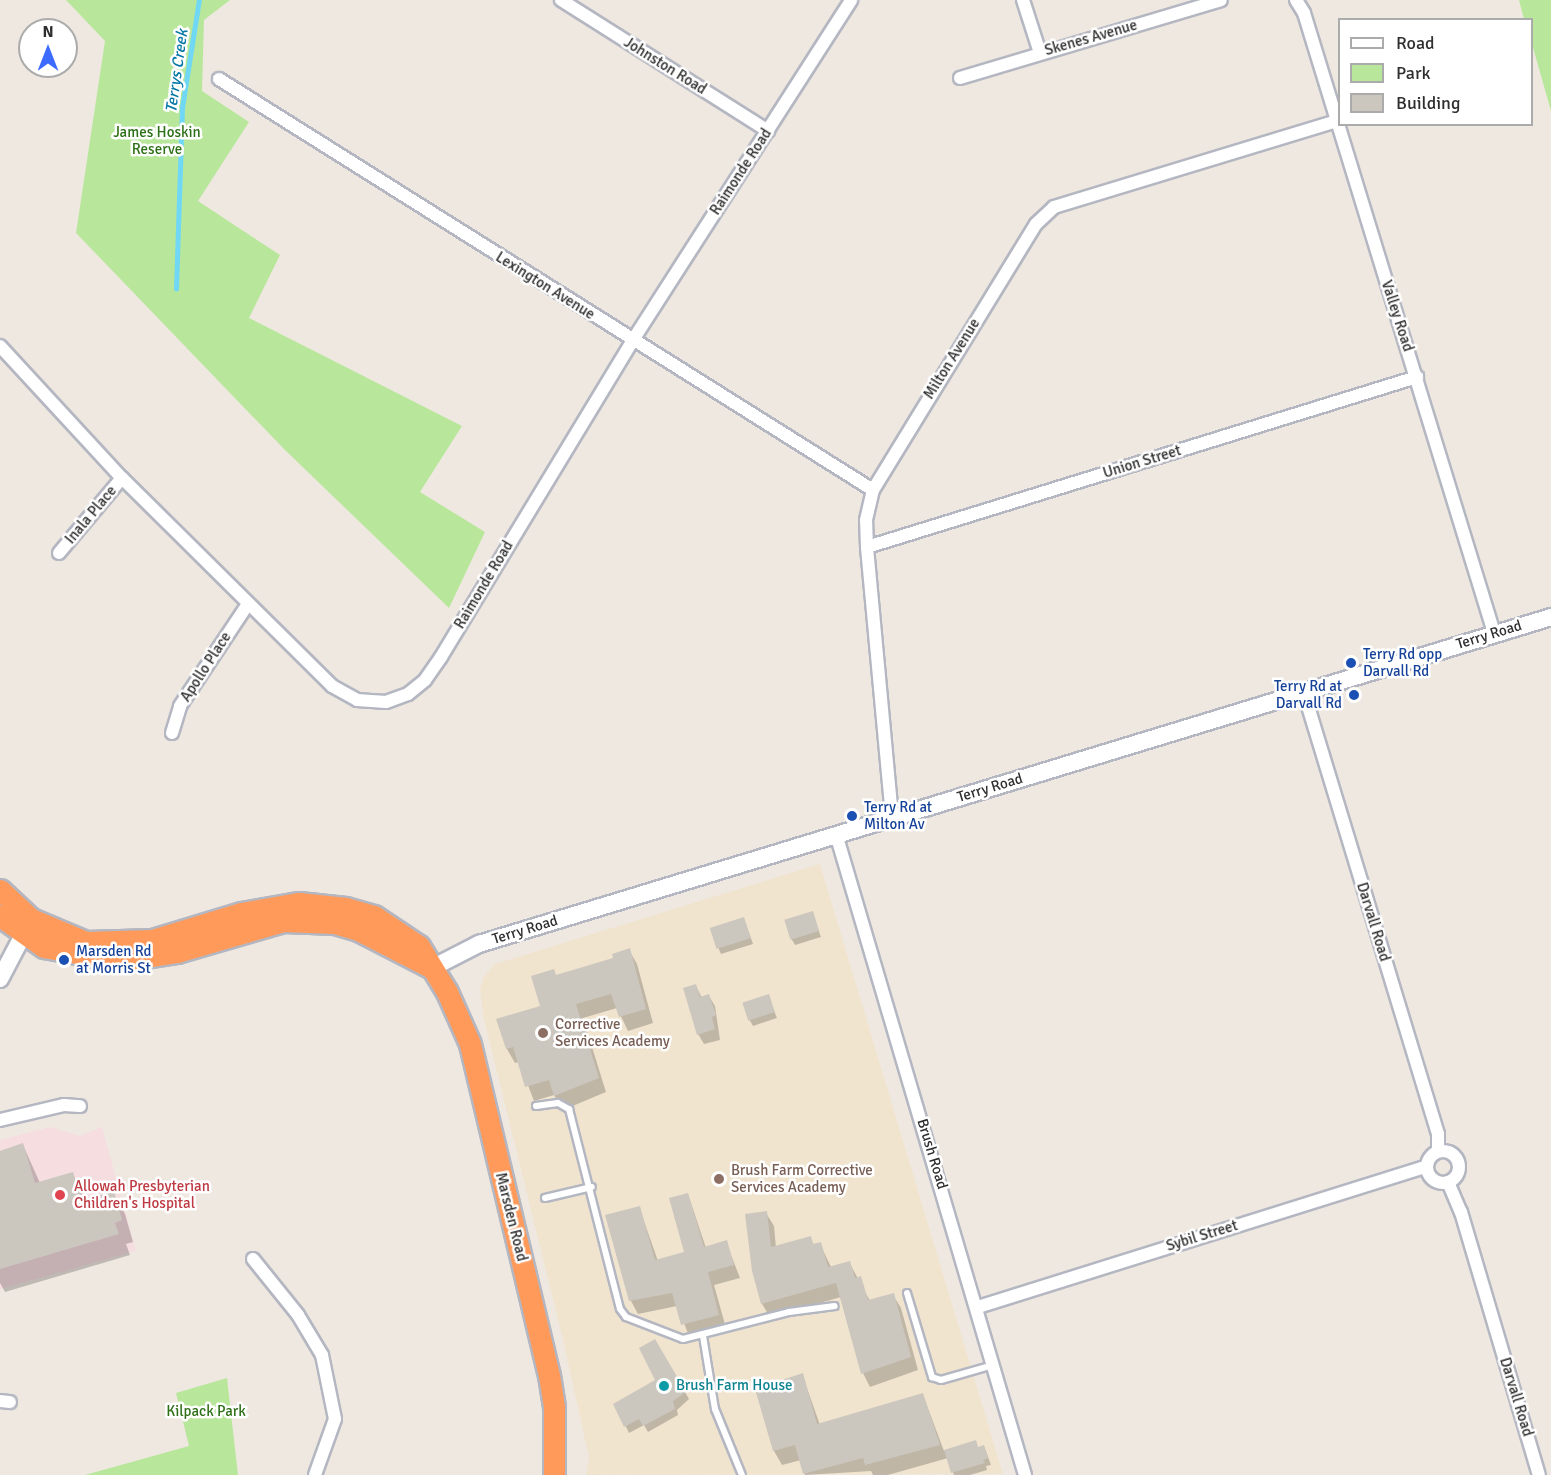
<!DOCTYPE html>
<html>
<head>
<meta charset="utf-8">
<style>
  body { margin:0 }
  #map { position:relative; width:1551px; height:1475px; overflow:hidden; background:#efe8e0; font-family:Signika,sans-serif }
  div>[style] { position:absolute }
  .education>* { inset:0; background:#f1e4cf }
  .medical>* { inset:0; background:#f6dde0 }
  .green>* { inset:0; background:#b8e79b }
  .shadow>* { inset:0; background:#0003 }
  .stream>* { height:4.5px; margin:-2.25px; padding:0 2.25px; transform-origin:2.25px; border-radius:2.25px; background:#70d7f4 }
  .building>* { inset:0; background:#cbc6be; transform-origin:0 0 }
  .roads { filter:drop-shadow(2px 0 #b4b7c1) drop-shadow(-2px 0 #b4b7c1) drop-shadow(0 2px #b4b7c1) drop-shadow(0 -2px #b4b7c1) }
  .lane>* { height:6px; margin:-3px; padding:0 3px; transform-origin:3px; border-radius:3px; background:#fff }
  .street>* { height:12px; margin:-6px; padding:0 6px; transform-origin:6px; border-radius:6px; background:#fff }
  .street>.ring { margin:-6px; padding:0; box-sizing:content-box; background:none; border:12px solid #fff; border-radius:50% }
  .secondary>* { height:16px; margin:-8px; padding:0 8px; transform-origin:8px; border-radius:8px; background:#fff }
  .highway>* { height:21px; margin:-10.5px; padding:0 10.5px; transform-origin:10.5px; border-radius:10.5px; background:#ff9a5b }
  .dots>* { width:16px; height:16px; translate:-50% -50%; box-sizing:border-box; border:3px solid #fff; border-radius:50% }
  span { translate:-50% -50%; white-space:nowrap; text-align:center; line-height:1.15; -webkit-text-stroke:5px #fff; paint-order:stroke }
  .street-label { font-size:15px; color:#2e2e2e }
  .park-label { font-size:15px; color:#2e7018 }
  .transit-label { font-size:15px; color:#164399 }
  .left { translate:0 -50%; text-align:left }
  .right { translate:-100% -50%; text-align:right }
  .education-label { font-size:15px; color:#785e54 }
  .health-label { font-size:15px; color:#be3a42 }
  .culture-label { font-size:15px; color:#0d838f }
  .water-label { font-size:16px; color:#0878a7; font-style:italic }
  .legend { position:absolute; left:1338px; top:18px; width:195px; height:108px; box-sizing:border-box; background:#fff; border:2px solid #ababab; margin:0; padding:8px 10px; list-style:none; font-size:18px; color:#2e2e2e }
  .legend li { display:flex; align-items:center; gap:12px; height:30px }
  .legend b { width:30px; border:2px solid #ababab }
  .north { position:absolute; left:18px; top:18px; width:60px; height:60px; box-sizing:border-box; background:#fff; border:2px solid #ababab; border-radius:50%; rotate:0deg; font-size:16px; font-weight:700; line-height:24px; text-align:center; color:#2e2e2e }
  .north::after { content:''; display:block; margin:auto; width:21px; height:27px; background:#3d6aff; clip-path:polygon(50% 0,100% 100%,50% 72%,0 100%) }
</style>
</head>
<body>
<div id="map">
  <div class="education">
    <i style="clip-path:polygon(820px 864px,1003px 1474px,586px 1475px,589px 1458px,563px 1340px,483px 1015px,480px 989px,484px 976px,495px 964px)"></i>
  </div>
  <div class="medical">
    <i style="clip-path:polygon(50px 1127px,80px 1136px,102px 1127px,136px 1251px,0 1289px,0 1140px)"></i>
  </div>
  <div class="green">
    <i style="clip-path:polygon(66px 0,230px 0,204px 20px,202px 91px,249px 122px,198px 201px,280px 255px,249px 318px,462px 426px,420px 492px,485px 532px,449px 608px,285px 450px,76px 233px,105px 41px)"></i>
    <i style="clip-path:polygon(1519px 0,1551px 0,1551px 111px,1532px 44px,1532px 20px,1524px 19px)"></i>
    <i style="clip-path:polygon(227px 1378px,238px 1475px,85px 1475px,189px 1446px,176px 1393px)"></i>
  </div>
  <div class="shadow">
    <i style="clip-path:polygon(812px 912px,821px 937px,795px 945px,791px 938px)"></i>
    <i style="clip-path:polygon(744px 919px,753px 944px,721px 954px,718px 947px)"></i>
    <i style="clip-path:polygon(629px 950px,637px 964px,653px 1023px,628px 1031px,617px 1008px,583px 1018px,606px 1092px,563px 1110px,554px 1095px,534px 1101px,519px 1062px,515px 1063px,507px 1049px,498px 1020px,542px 1007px,557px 977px,615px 959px)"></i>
    <i style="clip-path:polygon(696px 986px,702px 998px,709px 996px,715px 1006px,720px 1040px,704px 1044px,698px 1034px)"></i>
    <i style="clip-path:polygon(768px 996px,777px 1018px,753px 1026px,749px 1019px)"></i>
    <i style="clip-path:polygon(23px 1145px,40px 1183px,72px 1173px,86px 1201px,113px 1193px,125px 1214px,133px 1242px,126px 1244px,130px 1255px,5px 1292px,0 1283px,0 1152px)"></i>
    <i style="clip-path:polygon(688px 1194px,706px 1248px,726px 1242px,740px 1278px,714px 1285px,726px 1328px,690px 1338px,677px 1306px,638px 1314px,631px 1301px,607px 1216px,639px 1207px,658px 1261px,686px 1253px)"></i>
    <i style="clip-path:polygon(766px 1213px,774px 1226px,776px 1248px,810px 1238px,814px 1245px,820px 1244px,831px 1267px,849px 1262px,870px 1301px,893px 1295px,901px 1308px,918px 1370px,870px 1387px,863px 1373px,841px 1297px,770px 1317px,762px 1304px)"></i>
    <i style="clip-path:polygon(655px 1341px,689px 1399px,677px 1410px,678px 1415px,648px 1432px,644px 1425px,629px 1433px,615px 1404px,657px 1380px)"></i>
    <i style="clip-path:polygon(802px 1374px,820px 1425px,923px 1395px,944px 1451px,975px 1442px,978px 1448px,984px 1446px,991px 1465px,986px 1466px,987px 1470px,970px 1475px,954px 1475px,948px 1458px,888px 1475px,873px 1475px,871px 1471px,805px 1475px,801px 1460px,782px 1465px,774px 1451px,757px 1390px)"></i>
  </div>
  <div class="stream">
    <i style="left:176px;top:289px;width:181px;rotate:-88.1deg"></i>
    <i style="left:182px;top:108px;width:109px;rotate:-81.1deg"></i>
  </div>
  <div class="building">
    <i style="left:813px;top:911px;width:21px;height:30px;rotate:73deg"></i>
    <i style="left:744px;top:917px;width:22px;height:36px;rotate:72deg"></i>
    <i style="clip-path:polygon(630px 948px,646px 1009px,619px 1017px,611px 994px,576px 1004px,599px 1078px,554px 1096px,549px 1080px,525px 1087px,513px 1047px,506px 1049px,496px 1019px,540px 1006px,531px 976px,554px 969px,556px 975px,613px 958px,612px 954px)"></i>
    <i style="clip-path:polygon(696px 984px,700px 997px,709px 994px,716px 1015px,712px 1017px,715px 1029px,697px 1035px,683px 988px)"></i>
    <i style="left:769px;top:994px;width:19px;height:28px;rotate:72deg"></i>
    <i style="clip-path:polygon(23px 1143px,35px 1183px,73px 1172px,82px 1201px,114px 1191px,122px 1220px,115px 1223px,119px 1234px,0 1269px,0 1151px)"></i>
    <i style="clip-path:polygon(688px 1193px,704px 1247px,727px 1240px,734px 1265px,708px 1272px,719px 1315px,681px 1325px,672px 1293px,629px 1301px,605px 1215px,640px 1206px,655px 1260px,684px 1252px,669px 1198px)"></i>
    <i style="clip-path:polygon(767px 1211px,771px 1247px,811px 1236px,813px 1244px,821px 1242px,828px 1267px,850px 1261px,855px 1278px,861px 1276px,868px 1300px,894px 1293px,911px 1357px,861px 1374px,836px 1283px,761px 1304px,752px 1271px,745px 1214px)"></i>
    <i style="clip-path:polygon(655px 1339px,686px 1392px,673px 1401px,675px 1409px,643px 1426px,639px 1419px,624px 1427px,613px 1404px,655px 1380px,639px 1348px)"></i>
    <i style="clip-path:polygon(803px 1373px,817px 1424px,923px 1393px,940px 1445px,865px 1465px,863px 1458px,803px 1474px,795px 1445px,773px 1451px,755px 1389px)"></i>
    <i style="clip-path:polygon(976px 1440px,978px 1447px,984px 1445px,988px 1458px,983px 1460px,985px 1463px,951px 1473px,944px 1450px)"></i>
  </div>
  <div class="roads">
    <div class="lane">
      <i style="left:536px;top:1106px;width:22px;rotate:-8deg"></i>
      <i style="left:558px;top:1103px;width:13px;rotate:29deg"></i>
      <i style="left:569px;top:1109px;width:206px;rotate:75.7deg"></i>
      <i style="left:620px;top:1309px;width:10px;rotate:53deg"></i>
      <i style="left:626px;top:1317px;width:61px;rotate:21.1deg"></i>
      <i style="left:683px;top:1339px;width:109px;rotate:-14.3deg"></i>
      <i style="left:789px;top:1312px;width:46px;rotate:-7.4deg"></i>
      <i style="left:545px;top:1198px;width:48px;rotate:-13.2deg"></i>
      <i style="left:907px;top:1293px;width:88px;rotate:73.4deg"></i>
      <i style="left:932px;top:1377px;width:9px;rotate:18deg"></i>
      <i style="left:941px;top:1380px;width:54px;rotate:-16.1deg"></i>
      <i style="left:703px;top:1336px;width:74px;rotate:80.7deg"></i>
      <i style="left:715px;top:1409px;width:71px;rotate:67.8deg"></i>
    </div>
    <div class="street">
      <i style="left:561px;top:0;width:245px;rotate:32.3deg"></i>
      <i style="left:1023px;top:0;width:56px;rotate:72.2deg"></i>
      <i style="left:1296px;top:0;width:15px;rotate:58deg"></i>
      <i style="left:1304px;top:13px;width:648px;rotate:72.96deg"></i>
      <i style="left:960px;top:78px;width:272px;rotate:-16.6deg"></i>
      <i style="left:219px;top:79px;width:772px;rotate:32.15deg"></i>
      <i style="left:0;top:346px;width:180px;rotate:47.3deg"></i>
      <i style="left:122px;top:478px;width:296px;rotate:44.7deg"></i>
      <i style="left:332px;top:686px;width:29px;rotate:29deg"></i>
      <i style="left:357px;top:700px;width:29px;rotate:4deg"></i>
      <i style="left:386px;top:702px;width:23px;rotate:-20deg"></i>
      <i style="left:408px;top:694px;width:22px;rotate:-39deg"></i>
      <i style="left:425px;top:680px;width:28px;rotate:-55deg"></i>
      <i style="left:441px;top:657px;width:371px;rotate:-58.8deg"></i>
      <i style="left:633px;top:340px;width:404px;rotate:-57.3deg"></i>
      <i style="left:867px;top:547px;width:576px;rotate:-17.18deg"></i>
      <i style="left:59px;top:553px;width:98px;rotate:-50deg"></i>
      <i style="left:1304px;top:693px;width:461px;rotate:73.1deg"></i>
      <i style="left:1438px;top:1134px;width:17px;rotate:90deg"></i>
      <i style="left:172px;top:733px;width:28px;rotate:-73deg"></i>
      <i style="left:180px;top:706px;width:123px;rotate:-56.3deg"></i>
      <i style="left:892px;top:817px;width:271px;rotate:-95.3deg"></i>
      <i style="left:867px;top:547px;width:27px;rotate:-92deg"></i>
      <i style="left:866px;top:520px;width:31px;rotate:-77deg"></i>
      <i style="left:873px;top:490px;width:312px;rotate:-58.5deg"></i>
      <i style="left:1036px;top:224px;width:25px;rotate:-43deg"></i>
      <i style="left:1054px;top:207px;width:299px;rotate:-16.9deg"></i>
      <i style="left:836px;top:834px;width:668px;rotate:73.57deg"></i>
      <i style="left:0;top:1120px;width:66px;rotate:-13.2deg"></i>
      <i style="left:64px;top:1105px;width:16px;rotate:4deg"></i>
      <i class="ring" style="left:1427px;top:1151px;width:20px;height:20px"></i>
      <i style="left:1448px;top:1182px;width:33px;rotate:67deg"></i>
      <i style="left:1461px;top:1212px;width:274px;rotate:73.5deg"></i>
      <i style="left:253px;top:1259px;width:72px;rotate:51.2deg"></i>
      <i style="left:298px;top:1315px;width:47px;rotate:59deg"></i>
      <i style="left:322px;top:1355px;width:65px;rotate:78.5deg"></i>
      <i style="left:335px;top:1419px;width:59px;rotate:109.7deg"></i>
      <i style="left:978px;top:1307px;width:469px;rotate:-17.4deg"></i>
      <i style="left:0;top:1401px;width:10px;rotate:6deg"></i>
    </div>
    <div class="secondary">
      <i style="left:432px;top:968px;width:53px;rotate:-27.1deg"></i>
      <i style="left:479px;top:944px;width:1121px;rotate:-16.96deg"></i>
      <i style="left:0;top:979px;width:50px;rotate:-62.4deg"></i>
    </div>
    <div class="highway">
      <i style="left:0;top:890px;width:42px;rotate:43.1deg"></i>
      <i style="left:31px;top:919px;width:60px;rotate:22.7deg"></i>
      <i style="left:86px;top:942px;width:66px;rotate:-1.7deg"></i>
      <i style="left:152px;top:940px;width:93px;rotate:-16.9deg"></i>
      <i style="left:241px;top:913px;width:59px;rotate:-9.8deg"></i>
      <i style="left:299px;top:903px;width:47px;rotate:6.1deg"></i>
      <i style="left:346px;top:908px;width:29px;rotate:16deg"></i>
      <i style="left:374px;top:916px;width:54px;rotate:33.7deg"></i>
      <i style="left:419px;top:946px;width:54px;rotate:58.7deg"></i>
      <i style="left:447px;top:992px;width:57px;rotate:66.1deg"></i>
      <i style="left:470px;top:1044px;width:340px;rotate:76.6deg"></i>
      <i style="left:549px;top:1375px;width:33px;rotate:81deg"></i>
      <i style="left:554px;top:1408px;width:67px;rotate:90deg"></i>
      <i style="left:0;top:916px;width:54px;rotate:35.2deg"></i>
      <i style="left:44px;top:947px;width:76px;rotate:10.6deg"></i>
      <i style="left:119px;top:961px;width:59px;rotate:-8.8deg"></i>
      <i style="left:177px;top:952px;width:111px;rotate:-16.2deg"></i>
      <i style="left:284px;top:921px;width:50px;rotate:2.3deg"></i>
      <i style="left:334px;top:923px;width:25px;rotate:16deg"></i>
      <i style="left:358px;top:930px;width:83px;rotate:27.2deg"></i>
    </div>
  </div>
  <div class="dots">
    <i style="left:1351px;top:663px;background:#1a4fb4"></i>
    <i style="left:1354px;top:695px;background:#1a4fb4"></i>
    <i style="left:852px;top:816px;background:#1a4fb4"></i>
    <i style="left:64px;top:960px;background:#1a4fb4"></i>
    <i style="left:543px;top:1033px;background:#8d6e63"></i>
    <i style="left:719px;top:1179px;background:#8d6e63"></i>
    <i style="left:60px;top:1195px;background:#e0444e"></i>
    <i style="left:664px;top:1386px;background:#0f9aa8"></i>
  </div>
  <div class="street-label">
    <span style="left:1091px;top:38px;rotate:-16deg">Skenes Avenue</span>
    <span style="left:665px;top:66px;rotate:32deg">Johnston Road</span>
    <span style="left:741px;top:172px;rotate:-57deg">Raimonde Road</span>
    <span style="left:545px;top:286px;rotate:32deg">Lexington Avenue</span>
    <span style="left:1397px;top:316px;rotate:72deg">Valley Road</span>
    <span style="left:952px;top:359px;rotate:-58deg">Milton Avenue</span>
    <span style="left:1142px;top:462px;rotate:-17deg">Union Street</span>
    <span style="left:91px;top:515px;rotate:-50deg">Inala Place</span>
    <span style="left:484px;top:585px;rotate:-59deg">Raimonde Road</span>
    <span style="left:1489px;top:635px;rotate:-17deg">Terry Road</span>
    <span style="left:206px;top:667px;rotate:-57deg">Apollo Place</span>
    <span style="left:990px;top:788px;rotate:-17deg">Terry Road</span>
    <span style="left:1373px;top:922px;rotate:73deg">Darvall Road</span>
    <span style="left:525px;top:930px;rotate:-17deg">Terry Road</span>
    <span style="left:932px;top:1154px;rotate:73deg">Brush Road</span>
    <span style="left:511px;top:1217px;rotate:76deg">Marsden Road</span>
    <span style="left:1202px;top:1236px;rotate:-17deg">Sybil Street</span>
    <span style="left:1516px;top:1397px;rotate:73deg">Darvall Road</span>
  </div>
  <div class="park-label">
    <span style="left:157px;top:141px">James Hoskin<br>Reserve</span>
    <span style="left:206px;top:1412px">Kilpack Park</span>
  </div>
  <div class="transit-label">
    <span class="left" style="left:1363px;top:663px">Terry Rd opp<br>Darvall Rd</span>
    <span class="right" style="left:1342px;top:695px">Terry Rd at<br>Darvall Rd</span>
    <span class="left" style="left:864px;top:816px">Terry Rd at<br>Milton Av</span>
    <span class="left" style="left:76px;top:960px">Marsden Rd<br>at Morris St</span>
  </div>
  <div class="education-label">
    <span class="left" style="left:555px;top:1033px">Corrective<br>Services Academy</span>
    <span class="left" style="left:731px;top:1179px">Brush Farm Corrective<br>Services Academy</span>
  </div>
  <div class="health-label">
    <span class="left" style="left:74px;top:1195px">Allowah Presbyterian<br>Children's Hospital</span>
  </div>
  <div class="culture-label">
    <span class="left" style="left:676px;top:1386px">Brush Farm House</span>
  </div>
  <div class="water-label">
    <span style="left:177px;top:71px;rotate:-82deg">Terrys Creek</span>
  </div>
  <ul class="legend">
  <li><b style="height:8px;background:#fff"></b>Road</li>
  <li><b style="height:16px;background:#b8e79b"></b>Park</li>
  <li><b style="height:16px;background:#cbc6be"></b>Building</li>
  </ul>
  <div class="north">N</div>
</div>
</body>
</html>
